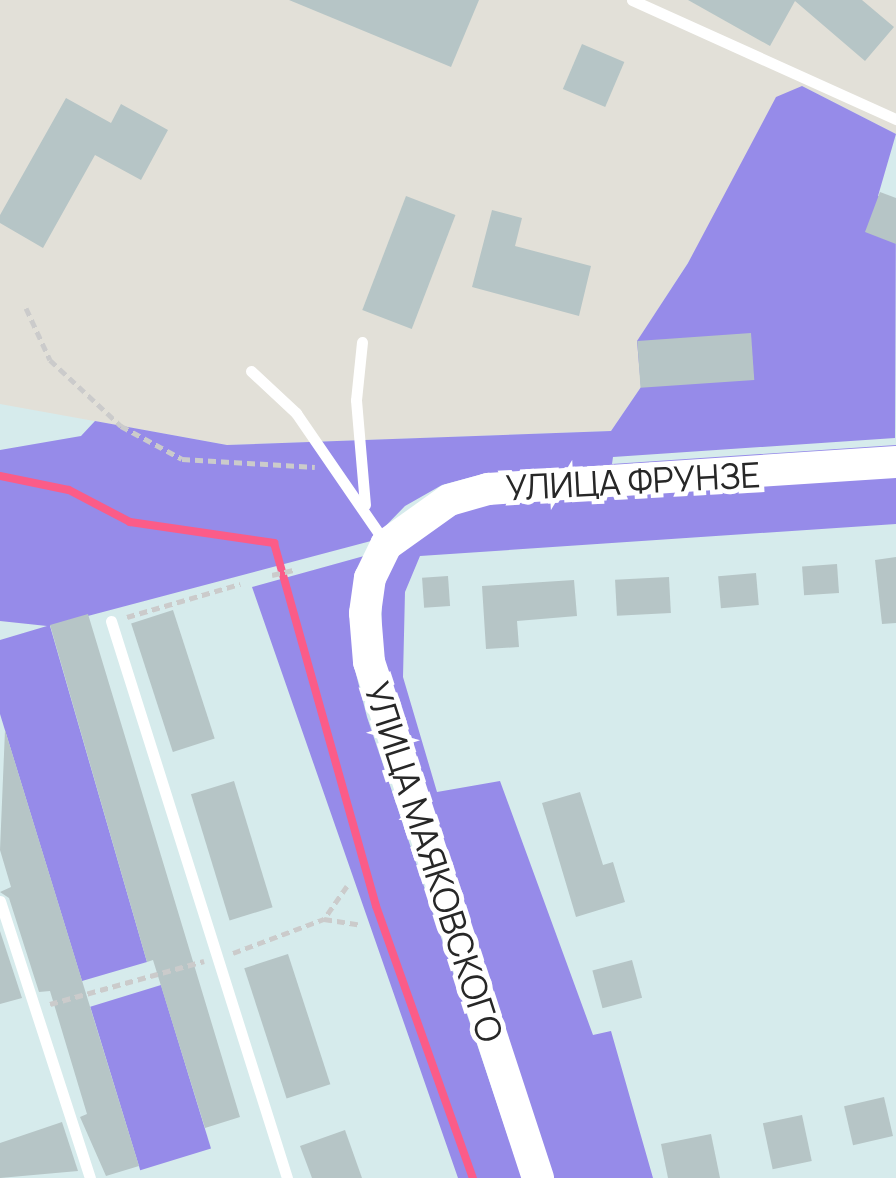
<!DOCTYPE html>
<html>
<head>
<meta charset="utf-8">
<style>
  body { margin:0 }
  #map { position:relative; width:896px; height:1178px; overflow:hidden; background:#d6ebec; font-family:Manrope,sans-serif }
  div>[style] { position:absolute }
  .industrial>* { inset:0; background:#e2e0d8 }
  .green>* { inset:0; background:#968be9; transform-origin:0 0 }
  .stream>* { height:8px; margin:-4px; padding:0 4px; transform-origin:4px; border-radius:4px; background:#fb5c88 }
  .building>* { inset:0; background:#b6c5c6; transform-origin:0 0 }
  .path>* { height:5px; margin-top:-2.5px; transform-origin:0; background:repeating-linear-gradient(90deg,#cbcbcb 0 8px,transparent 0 13px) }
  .lane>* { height:11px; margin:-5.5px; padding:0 5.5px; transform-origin:5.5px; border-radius:5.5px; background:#fff }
  .secondary>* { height:32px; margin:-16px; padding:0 16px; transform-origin:16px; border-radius:16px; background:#fff }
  span { translate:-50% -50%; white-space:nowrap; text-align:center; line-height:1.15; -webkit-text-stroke:10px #fff; paint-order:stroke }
  .street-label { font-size:35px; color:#272727 }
</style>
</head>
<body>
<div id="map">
  <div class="industrial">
    <i style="clip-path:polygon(0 0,896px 0,896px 134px,802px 86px,638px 340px,641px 387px,611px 431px,227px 445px,0 404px)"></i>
  </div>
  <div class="green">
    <i style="clip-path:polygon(802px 86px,896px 134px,878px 196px,896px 202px,895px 438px,613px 457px,612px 464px,896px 445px,896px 451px,483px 474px,442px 485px,405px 506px,371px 541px,50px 626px,147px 962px,82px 981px,0 714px,0 640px,47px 626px,0 621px,0 450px,81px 436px,95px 421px,227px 445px,611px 431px,641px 387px,637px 341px,688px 263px,776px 97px)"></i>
    <i style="clip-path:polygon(896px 475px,896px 524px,420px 556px,405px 592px,403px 677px,437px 792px,500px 781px,593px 1035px,611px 1031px,653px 1178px,551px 1178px,381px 660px,382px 584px,396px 551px,453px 513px,490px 503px)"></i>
    <i style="clip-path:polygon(364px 556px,353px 662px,367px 717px,522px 1178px,458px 1178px,252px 587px)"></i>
    <i style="left:161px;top:985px;width:171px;height:74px;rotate:73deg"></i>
  </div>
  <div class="stream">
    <i style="left:0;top:476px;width:70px;rotate:11.5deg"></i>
    <i style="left:69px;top:490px;width:69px;rotate:27.7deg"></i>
    <i style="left:130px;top:522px;width:146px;rotate:8.3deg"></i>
    <i style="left:274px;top:543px;width:377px;rotate:74.3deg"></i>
    <i style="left:376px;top:906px;width:289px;rotate:70.4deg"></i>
  </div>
  <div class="building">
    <i style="clip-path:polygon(289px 0,479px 0,451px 67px)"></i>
    <i style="clip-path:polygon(688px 0,862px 0,894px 27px,865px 61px,795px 1px,770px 46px)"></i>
    <i style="left:582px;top:44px;width:46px;height:49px;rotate:23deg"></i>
    <i style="clip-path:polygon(66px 98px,111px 123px,121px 104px,168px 130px,141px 180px,95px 155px,43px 248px,0 223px,0 215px)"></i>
    <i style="clip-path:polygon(880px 192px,896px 198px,896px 244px,865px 232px)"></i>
    <i style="left:406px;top:196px;width:53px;height:122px;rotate:21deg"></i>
    <i style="clip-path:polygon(492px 210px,522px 218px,515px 246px,591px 266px,579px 316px,472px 287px)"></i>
    <i style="left:751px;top:333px;width:47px;height:114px;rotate:86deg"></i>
    <i style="clip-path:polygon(896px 557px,896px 623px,882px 624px,875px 560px)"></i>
    <i style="left:837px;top:564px;width:29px;height:35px;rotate:86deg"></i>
    <i style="left:756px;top:573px;width:32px;height:38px;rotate:85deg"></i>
    <i style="left:448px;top:576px;width:30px;height:26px;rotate:86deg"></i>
    <i style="left:669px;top:577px;width:36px;height:54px;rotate:87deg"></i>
    <i style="clip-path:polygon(574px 580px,577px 616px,517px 621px,519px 647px,486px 649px,482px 586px)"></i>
    <i style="left:173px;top:610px;width:135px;height:44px;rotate:72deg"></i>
    <i style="clip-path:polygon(88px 614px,240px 1117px,205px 1128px,153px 960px,147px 962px,50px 625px)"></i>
    <i style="clip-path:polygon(5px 730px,139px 1166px,106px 1176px,80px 1117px,87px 1114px,50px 991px,39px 992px,9px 898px,0 892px,11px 887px,0 850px)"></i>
    <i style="left:234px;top:781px;width:132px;height:45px;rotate:73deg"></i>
    <i style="clip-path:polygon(580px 792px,603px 865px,613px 862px,625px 902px,576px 917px,542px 803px)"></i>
    <i style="clip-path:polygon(0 931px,22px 998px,0 1004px)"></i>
    <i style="left:288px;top:954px;width:137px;height:46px;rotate:72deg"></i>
    <i style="left:632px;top:960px;width:39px;height:41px;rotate:75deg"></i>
    <i style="left:884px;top:1097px;width:40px;height:41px;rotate:77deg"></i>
    <i style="left:802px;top:1115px;width:47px;height:40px;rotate:78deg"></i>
    <i style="clip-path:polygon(62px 1122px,78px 1171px,0 1178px,0 1143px)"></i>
    <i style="clip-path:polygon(345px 1130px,362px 1178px,312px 1178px,300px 1146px)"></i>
    <i style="clip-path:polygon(711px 1134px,720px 1178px,668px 1178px,661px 1144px)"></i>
  </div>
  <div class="path">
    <i style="left:26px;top:308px;width:57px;rotate:65.2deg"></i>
    <i style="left:50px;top:360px;width:97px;rotate:42.9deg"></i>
    <i style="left:121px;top:426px;width:69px;rotate:28.4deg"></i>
    <i style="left:182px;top:459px;width:133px;rotate:3.4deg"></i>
    <i style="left:272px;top:575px;width:22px;rotate:-13deg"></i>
    <i style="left:127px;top:617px;width:118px;rotate:-16.3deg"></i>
    <i style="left:347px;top:886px;width:40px;rotate:124.9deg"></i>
    <i style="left:324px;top:919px;width:37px;rotate:9deg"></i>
    <i style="left:233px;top:953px;width:97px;rotate:-20.5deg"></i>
    <i style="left:50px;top:1004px;width:160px;rotate:-15.6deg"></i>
  </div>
  <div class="lane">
    <i style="left:632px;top:0;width:290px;rotate:24.3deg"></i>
    <i style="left:362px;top:342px;width:58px;rotate:95.9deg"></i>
    <i style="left:356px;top:400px;width:105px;rotate:85.1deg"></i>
    <i style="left:251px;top:371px;width:62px;rotate:43deg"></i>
    <i style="left:296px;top:413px;width:155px;rotate:55.5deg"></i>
    <i style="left:111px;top:621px;width:584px;rotate:72.46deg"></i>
    <i style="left:0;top:901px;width:291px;rotate:72deg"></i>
  </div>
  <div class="secondary">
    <i style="left:538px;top:1178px;width:543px;rotate:-108.13deg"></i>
    <i style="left:369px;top:662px;width:49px;rotate:-94.7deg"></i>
    <i style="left:365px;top:613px;width:35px;rotate:-82deg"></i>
    <i style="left:370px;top:578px;width:37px;rotate:-64deg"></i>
    <i style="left:386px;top:545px;width:77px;rotate:-35.5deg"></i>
    <i style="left:449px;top:500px;width:41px;rotate:-15.8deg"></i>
    <i style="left:488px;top:489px;width:409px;rotate:-3.8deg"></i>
  </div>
  <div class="street-label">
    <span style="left:633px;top:481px;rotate:-3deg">УЛИЦА ФРУНЗЕ</span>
    <span style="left:434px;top:862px;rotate:72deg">УЛИЦА МАЯКОВСКОГО</span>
  </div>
</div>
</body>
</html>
